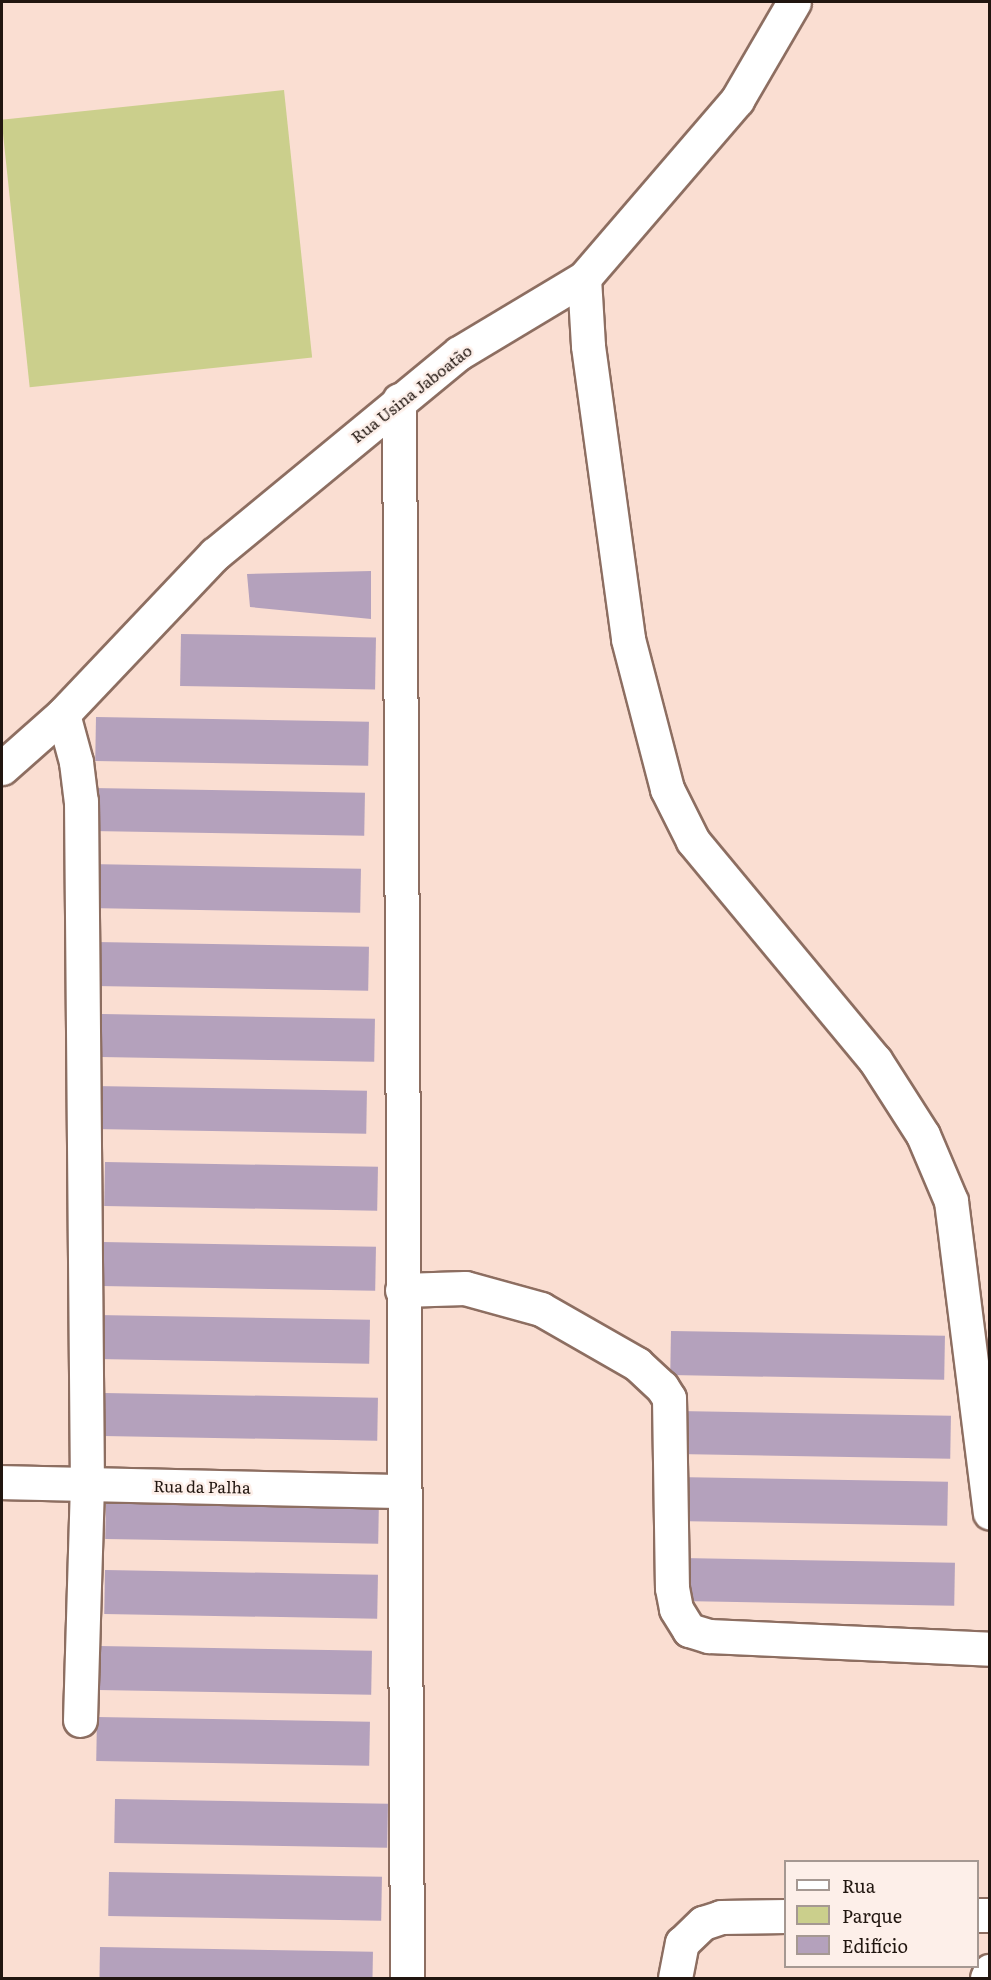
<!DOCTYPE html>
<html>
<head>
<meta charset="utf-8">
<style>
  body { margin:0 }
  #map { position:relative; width:991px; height:1980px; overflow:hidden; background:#faded2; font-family:Literata,serif }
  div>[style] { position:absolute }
  .green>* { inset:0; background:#cbcf8c; transform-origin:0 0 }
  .building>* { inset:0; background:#b4a1bc; transform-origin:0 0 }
  .roads { filter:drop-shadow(2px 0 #8d6e61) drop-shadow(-2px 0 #8d6e61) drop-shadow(0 2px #8d6e61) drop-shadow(0 -2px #8d6e61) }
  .minor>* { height:33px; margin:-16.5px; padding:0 16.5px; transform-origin:16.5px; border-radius:16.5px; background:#fff }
  .tertiary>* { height:33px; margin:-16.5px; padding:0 16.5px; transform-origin:16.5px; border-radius:16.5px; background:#fff }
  span { translate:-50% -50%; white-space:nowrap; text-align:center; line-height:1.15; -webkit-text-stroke:5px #fdefe9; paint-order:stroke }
  .street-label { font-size:16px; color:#211610 }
  .frame { position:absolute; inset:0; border:3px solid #211610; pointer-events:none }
  .legend { position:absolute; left:784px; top:1860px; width:195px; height:108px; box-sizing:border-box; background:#fdefe9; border:2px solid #a59892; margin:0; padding:8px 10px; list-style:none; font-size:18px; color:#211610 }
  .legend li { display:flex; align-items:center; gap:12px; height:30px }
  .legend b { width:30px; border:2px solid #a59892 }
</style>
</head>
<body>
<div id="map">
  <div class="green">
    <i style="left:284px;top:90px;width:269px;height:284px;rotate:84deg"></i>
  </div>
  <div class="building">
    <i style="clip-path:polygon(371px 571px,371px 619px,250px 607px,247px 574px)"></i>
    <i style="left:181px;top:634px;width:195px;height:52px;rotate:1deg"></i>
    <i style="left:96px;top:717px;width:273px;height:44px;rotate:1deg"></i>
    <i style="left:92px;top:788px;width:273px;height:43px;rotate:1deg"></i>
    <i style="left:88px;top:864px;width:273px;height:44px;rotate:1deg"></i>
    <i style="left:96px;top:942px;width:273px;height:44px;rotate:1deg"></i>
    <i style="left:102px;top:1014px;width:273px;height:43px;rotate:1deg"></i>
    <i style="left:94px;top:1086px;width:273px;height:43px;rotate:1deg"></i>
    <i style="left:105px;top:1162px;width:273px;height:44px;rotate:1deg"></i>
    <i style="left:102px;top:1242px;width:274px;height:44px;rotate:1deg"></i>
    <i style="left:97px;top:1315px;width:273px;height:44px;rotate:1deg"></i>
    <i style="left:671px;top:1331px;width:274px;height:44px;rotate:1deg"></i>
    <i style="left:104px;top:1393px;width:274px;height:43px;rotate:1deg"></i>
    <i style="left:678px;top:1411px;width:273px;height:43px;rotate:1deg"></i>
    <i style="left:675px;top:1477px;width:273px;height:44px;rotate:1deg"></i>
    <i style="left:106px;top:1495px;width:273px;height:44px;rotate:1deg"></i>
    <i style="left:682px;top:1558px;width:273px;height:43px;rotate:1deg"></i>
    <i style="left:105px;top:1570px;width:273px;height:44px;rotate:1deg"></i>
    <i style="left:99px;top:1646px;width:273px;height:44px;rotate:1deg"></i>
    <i style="left:97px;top:1717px;width:273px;height:44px;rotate:1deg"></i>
    <i style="left:115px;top:1799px;width:273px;height:44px;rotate:1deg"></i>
    <i style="left:109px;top:1872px;width:273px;height:44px;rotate:1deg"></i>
    <i style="left:100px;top:1947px;width:273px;height:31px;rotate:1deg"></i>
  </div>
  <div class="roads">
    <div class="minor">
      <i style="left:399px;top:400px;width:1578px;rotate:89.71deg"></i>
      <i style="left:63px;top:714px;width:50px;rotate:74.8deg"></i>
      <i style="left:76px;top:762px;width:39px;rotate:83deg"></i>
      <i style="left:81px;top:801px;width:683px;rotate:89.5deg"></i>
      <i style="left:87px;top:1484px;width:236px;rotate:91.7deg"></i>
      <i style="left:402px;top:1290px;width:63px;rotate:-1.8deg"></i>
      <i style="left:465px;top:1288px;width:79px;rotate:15.4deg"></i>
      <i style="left:541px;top:1309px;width:111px;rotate:29.8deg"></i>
      <i style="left:637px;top:1364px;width:34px;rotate:43deg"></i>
      <i style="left:662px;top:1387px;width:13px;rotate:58deg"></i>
      <i style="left:669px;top:1398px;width:190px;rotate:89.1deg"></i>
      <i style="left:672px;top:1588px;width:21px;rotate:79deg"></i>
      <i style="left:676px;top:1609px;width:25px;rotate:58deg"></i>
      <i style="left:689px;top:1630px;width:21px;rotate:17deg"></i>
      <i style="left:709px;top:1636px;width:281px;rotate:2.6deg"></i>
      <i style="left:2px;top:1482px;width:400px;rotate:1.3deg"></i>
      <i style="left:978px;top:1915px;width:12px"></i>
      <i style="left:675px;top:1978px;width:36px;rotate:-79deg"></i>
      <i style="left:682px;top:1943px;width:29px;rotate:-44deg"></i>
      <i style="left:703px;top:1923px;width:19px;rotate:-18deg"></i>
      <i style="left:721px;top:1917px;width:65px;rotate:-0.9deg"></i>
      <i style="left:987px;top:1978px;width:8px;rotate:-67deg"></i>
    </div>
    <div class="tertiary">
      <i style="left:584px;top:278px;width:68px;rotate:86.6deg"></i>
      <i style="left:588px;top:346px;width:296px;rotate:82.2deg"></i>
      <i style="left:628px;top:639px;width:155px;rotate:75.4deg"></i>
      <i style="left:667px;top:789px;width:58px;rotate:63.4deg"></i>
      <i style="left:693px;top:841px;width:285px;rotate:50.3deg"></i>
      <i style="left:875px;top:1060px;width:89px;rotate:57.4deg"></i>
      <i style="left:923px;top:1135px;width:72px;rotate:67deg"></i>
      <i style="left:951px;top:1201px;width:314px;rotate:82.9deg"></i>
      <i style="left:2px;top:768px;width:81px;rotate:-41.5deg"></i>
      <i style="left:63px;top:714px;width:221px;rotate:-46.5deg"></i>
      <i style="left:215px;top:554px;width:316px;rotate:-39.5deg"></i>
      <i style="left:459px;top:353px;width:146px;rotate:-31deg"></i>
      <i style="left:584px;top:278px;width:235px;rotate:-49.3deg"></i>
      <i style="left:737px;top:100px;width:113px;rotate:-59.8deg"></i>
    </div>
  </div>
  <div class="street-label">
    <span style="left:411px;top:393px;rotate:-38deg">Rua Usina Jaboatão</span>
    <span style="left:202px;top:1486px;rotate:1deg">Rua da Palha</span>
  </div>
  <div class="frame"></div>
  <ul class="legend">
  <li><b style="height:8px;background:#fff"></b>Rua</li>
  <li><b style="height:16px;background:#cbcf8c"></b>Parque</li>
  <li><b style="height:16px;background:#b4a1bc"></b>Edifício</li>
  </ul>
</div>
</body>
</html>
